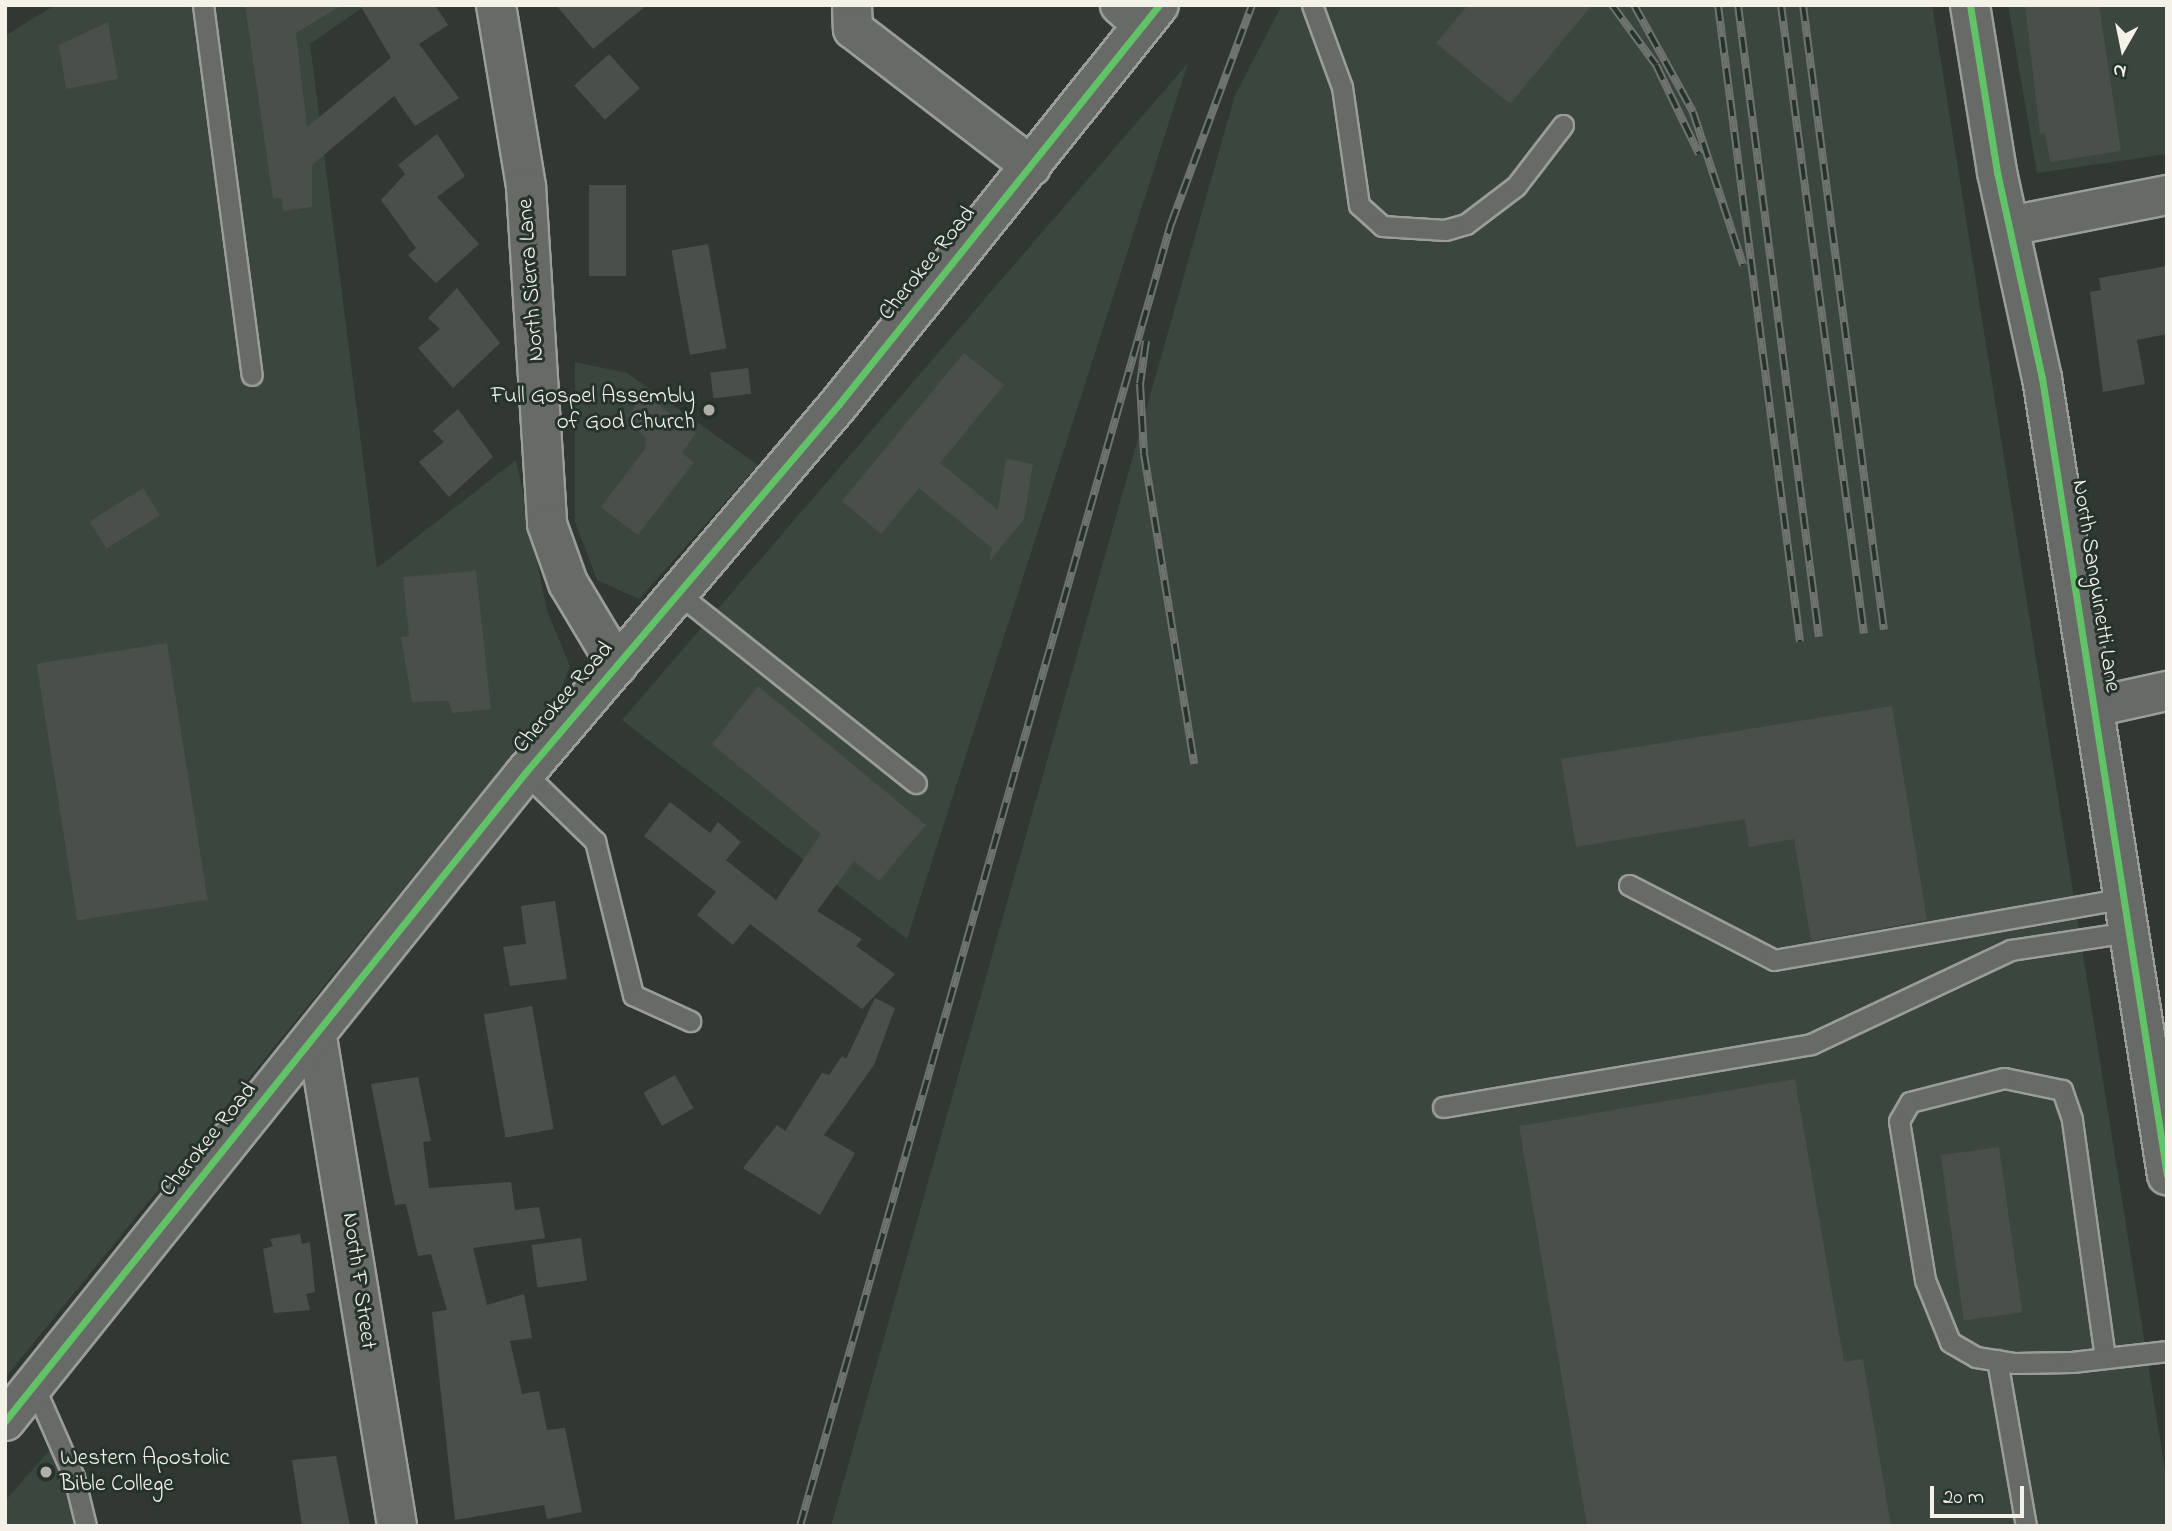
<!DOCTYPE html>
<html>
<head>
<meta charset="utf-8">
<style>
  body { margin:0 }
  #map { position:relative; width:2172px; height:1531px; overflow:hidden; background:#313834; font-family:"Indie Flower",sans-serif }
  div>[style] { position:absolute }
  .built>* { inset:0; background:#3b463f }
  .building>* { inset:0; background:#4a4f4c; transform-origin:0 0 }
  .roads { filter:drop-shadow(2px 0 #9a9d99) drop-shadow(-2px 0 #9a9d99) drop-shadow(0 2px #9a9d99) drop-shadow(0 -2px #9a9d99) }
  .service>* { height:19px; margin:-9.5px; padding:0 9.5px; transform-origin:9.5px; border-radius:9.5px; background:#676a66 }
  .minor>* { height:38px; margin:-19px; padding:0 19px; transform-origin:19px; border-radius:19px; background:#676a66 }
  .tertiary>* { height:38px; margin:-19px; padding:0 19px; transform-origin:19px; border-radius:19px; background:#676a66 }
  .rail>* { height:8px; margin-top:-4px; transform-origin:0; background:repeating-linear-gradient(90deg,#26332d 0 16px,#6f7370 0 32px); box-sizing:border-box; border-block:2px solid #6f7370 }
  .cycleway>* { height:7px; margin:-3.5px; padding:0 3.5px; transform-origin:3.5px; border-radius:3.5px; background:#61c268 }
  .dots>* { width:19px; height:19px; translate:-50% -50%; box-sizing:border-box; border:4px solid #26332d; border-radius:50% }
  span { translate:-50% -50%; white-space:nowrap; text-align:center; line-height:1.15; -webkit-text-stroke:6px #26332d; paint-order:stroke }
  .street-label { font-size:23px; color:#f4f1e8 }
  .poi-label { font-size:23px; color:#f4f1e8 }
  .right { translate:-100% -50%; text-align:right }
  .left { translate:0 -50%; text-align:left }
  .frame { position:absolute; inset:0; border:7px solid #f4f1e8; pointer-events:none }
  .north { position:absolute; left:2088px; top:14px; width:70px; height:70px; -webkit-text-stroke:5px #26332d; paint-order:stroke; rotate:189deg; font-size:19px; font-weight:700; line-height:28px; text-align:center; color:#f4f1e8 }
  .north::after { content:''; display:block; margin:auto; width:24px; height:32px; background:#f4f1e8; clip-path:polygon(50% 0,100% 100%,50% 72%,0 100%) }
  .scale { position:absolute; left:1930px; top:1486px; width:94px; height:32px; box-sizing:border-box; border:4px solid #f4f1e8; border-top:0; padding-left:9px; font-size:21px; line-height:24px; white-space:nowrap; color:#f4f1e8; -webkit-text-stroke:5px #26332d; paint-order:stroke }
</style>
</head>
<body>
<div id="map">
  <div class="built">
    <i style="clip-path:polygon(55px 5px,366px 5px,310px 44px,377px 568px,516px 460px,547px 611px,570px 666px,558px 698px,5px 1378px,5px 36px)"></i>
    <i style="clip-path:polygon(1282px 5px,1932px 5px,2167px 1483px,2167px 1526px,831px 1526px,1235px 95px)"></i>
    <i style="clip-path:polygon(2008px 5px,2167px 5px,2167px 154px,2037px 173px)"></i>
    <i style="clip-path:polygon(1188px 63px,907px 939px,622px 720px)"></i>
    <i style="clip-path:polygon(575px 362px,627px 373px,758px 465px,639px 599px,597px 580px,575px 522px)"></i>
    <i style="clip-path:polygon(55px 1444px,75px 1526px,5px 1526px,5px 1501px)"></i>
  </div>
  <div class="building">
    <i style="clip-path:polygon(245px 5px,342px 5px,296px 33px,307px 127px,391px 58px,360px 5px,435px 5px,448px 25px,419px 44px,459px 98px,415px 126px,394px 96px,312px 165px,312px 207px,283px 211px,282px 198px,273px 199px)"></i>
    <i style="clip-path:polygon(556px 5px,647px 5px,593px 49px)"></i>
    <i style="clip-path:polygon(1468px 5px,1592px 5px,1510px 104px,1436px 43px)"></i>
    <i style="clip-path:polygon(2025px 5px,2099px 5px,2121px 151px,2050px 162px,2045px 133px,2040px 134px)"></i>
    <i style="clip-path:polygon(108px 22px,118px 79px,66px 89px,59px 45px)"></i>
    <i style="left:609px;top:54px;width:46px;height:47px;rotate:48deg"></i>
    <i style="clip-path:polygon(437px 134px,465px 176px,437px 197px,479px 244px,436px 283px,408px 255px,416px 248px,381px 200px,405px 174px,398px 165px)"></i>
    <i style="left:589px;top:185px;width:37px;height:91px"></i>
    <i style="left:708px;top:244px;width:106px;height:37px;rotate:80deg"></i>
    <i style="clip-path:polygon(2167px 266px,2167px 334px,2137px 340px,2145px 384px,2103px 392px,2090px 292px,2101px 290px,2099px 278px)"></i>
    <i style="clip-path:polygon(457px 288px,500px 343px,453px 388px,418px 348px,440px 329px,428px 318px)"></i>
    <i style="clip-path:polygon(964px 353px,1004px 385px,940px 463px,998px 510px,1006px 459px,1033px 464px,1024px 519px,989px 562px,992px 548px,919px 488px,881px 534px,842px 501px)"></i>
    <i style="left:748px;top:368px;width:26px;height:38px;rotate:83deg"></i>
    <i style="clip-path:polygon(644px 394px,696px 433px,682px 453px,694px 462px,638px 535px,601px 507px,645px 449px,646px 438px,636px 429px,640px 424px,628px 416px)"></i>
    <i style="clip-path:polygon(458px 409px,493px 457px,449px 497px,419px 462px,444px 442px,433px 431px)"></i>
    <i style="left:143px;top:488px;width:32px;height:63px;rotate:58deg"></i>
    <i style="clip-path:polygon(476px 571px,491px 709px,452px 713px,449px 701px,412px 702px,401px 637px,409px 636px,403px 577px)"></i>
    <i style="left:167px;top:643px;width:260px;height:132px;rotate:81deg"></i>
    <i style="clip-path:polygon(758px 686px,926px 825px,879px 881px,854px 861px,817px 911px,862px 939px,856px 946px,895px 974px,862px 1009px,750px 924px,733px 945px,697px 915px,716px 892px,644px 836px,670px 802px,710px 833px,718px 822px,741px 842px,726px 860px,776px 900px,821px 834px,712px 744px)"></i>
    <i style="clip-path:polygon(1892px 706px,1927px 920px,1811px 941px,1794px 839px,1749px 847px,1745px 819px,1576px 847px,1561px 759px)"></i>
    <i style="clip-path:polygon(555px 901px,567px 979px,510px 986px,503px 947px,526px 944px,521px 906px)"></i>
    <i style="clip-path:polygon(875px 998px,895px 1008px,874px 1065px,824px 1135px,855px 1153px,820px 1215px,743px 1168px,777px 1125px,785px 1131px,822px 1073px,829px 1075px,842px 1056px,846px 1059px)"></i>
    <i style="left:532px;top:1006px;width:125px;height:49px;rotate:80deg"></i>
    <i style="left:675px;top:1075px;width:38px;height:36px;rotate:61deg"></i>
    <i style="clip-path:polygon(418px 1077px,431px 1141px,423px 1142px,429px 1188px,511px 1182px,515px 1210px,539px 1207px,545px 1238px,473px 1248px,487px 1305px,524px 1294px,532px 1338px,510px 1341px,522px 1394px,539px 1391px,547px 1430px,565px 1428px,582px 1512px,547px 1519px,544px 1505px,455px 1520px,432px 1312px,447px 1310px,431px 1254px,418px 1256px,406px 1204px,395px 1205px,371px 1084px)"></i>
    <i style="clip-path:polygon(1795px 1079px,1844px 1362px,1863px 1359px,1891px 1526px,1587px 1526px,1519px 1126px)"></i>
    <i style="left:1999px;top:1147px;width:167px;height:59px;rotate:82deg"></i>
    <i style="clip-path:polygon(300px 1234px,302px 1244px,310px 1242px,315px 1292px,306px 1294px,310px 1310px,274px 1313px,263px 1249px,273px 1246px,270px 1239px)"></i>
    <i style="left:581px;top:1238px;width:43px;height:50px;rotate:82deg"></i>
    <i style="clip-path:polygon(336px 1456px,350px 1526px,302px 1526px,292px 1460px)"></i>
  </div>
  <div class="roads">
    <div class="service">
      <i style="left:203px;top:5px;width:373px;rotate:82.5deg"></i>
      <i style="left:1312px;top:5px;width:87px;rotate:69.9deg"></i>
      <i style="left:1342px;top:87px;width:119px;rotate:81.8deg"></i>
      <i style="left:1359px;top:205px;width:31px;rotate:42deg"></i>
      <i style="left:1382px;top:226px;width:63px;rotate:3.6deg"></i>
      <i style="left:1445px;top:230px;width:22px;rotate:-16deg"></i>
      <i style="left:1466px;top:224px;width:63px;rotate:-37.2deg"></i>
      <i style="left:1516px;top:186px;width:77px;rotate:-52.4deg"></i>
      <i style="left:679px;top:594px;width:303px;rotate:38.6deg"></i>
      <i style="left:525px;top:773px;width:98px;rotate:44.2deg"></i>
      <i style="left:595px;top:841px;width:159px;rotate:76.1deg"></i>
      <i style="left:633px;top:995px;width:63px;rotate:24.5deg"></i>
      <i style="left:1629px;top:885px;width:163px;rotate:27.3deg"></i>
      <i style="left:1774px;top:960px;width:355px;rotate:-10deg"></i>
      <i style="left:1443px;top:1107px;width:373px;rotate:-9.7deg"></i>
      <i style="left:1811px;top:1044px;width:221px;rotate:-25.2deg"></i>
      <i style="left:2011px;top:950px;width:119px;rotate:-8.7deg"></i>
      <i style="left:2105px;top:1358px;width:241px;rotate:-97.9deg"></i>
      <i style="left:2072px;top:1119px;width:31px;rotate:-109deg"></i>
      <i style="left:2062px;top:1090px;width:59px;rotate:-168.3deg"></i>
      <i style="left:2004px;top:1078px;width:97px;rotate:165.7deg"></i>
      <i style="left:1910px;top:1102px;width:22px;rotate:120deg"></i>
      <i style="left:1899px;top:1121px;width:161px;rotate:80.7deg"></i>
      <i style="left:1925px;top:1280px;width:67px;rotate:68deg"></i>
      <i style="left:1950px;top:1342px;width:30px;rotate:30deg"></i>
      <i style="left:1976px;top:1357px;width:39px;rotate:9deg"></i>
      <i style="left:2015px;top:1363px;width:57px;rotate:-1deg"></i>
      <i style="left:2072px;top:1362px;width:96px;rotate:-6.6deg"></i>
      <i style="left:1997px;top:1360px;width:169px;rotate:80.1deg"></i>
      <i style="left:34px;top:1386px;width:99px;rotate:66.3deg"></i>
      <i style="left:74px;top:1477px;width:50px;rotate:76.2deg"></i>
    </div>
    <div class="minor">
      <i style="left:496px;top:5px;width:184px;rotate:80.6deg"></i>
      <i style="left:526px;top:187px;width:338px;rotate:86.4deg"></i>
      <i style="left:547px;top:524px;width:63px;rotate:70.4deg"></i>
      <i style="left:568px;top:583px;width:96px;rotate:59.1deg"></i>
      <i style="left:852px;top:5px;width:24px;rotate:88deg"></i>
      <i style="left:853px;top:29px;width:225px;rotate:37.6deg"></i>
      <i style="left:1120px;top:5px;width:30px;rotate:41deg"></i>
      <i style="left:2010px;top:226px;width:160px;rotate:-11.2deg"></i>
      <i style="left:2094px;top:707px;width:75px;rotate:-12.4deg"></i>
      <i style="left:317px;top:1037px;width:496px;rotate:80.7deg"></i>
    </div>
    <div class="tertiary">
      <i style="left:1970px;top:5px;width:169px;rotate:80.8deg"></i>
      <i style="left:1997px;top:172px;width:211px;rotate:77.7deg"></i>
      <i style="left:2042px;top:378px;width:807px;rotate:81.09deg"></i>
      <i style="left:5px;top:1421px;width:831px;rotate:-51.25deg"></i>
      <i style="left:525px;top:773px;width:485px;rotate:-49.6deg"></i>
      <i style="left:839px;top:404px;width:511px;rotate:-51.27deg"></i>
    </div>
  </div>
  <div class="rail">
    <i style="left:1612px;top:5px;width:74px;rotate:53.7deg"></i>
    <i style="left:1656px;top:65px;width:99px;rotate:64.2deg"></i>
    <i style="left:1634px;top:5px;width:122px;rotate:61.1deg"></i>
    <i style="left:1693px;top:112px;width:161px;rotate:71.9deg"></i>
    <i style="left:1718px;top:5px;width:642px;rotate:82.66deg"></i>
    <i style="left:1738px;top:5px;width:637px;rotate:82.7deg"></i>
    <i style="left:1781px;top:5px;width:634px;rotate:82.48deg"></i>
    <i style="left:1803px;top:5px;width:630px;rotate:82.62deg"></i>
    <i style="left:1146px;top:341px;width:43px;rotate:97.9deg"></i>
    <i style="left:1140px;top:384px;width:70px;rotate:86.7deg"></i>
    <i style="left:1144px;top:454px;width:314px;rotate:80.8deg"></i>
    <i style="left:800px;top:1526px;width:1354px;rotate:-74.1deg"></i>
    <i style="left:1171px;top:224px;width:233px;rotate:-69.7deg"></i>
  </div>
  <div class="cycleway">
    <i style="left:1970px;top:5px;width:169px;rotate:80.8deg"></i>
    <i style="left:1997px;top:172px;width:211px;rotate:77.7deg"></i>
    <i style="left:2042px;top:378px;width:807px;rotate:81.09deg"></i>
    <i style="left:5px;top:1421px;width:831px;rotate:-51.25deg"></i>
    <i style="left:525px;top:773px;width:485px;rotate:-49.6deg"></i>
    <i style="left:839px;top:404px;width:511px;rotate:-51.27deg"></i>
  </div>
  <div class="dots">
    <i style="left:709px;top:410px;background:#b0b0a9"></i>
    <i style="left:46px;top:1472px;background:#b0b0a9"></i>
  </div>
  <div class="street-label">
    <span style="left:928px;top:264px;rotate:-51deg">Cherokee Road</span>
    <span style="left:532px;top:280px;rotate:-94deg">North Sierra Lane</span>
    <span style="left:2095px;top:586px;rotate:81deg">North Sanguinetti Lane</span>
    <span style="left:564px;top:698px;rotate:-49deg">Cherokee Road</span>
    <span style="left:209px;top:1140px;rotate:-51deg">Cherokee Road</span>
    <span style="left:358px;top:1281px;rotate:82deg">North F Street</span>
  </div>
  <div class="poi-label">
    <span class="right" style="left:695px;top:410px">Full Gospel Assembly<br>of God Church</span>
    <span class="left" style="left:60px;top:1472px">Western Apostolic<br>Bible College</span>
  </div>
  <div class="frame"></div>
  <div class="north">N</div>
  <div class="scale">20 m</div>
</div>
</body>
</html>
